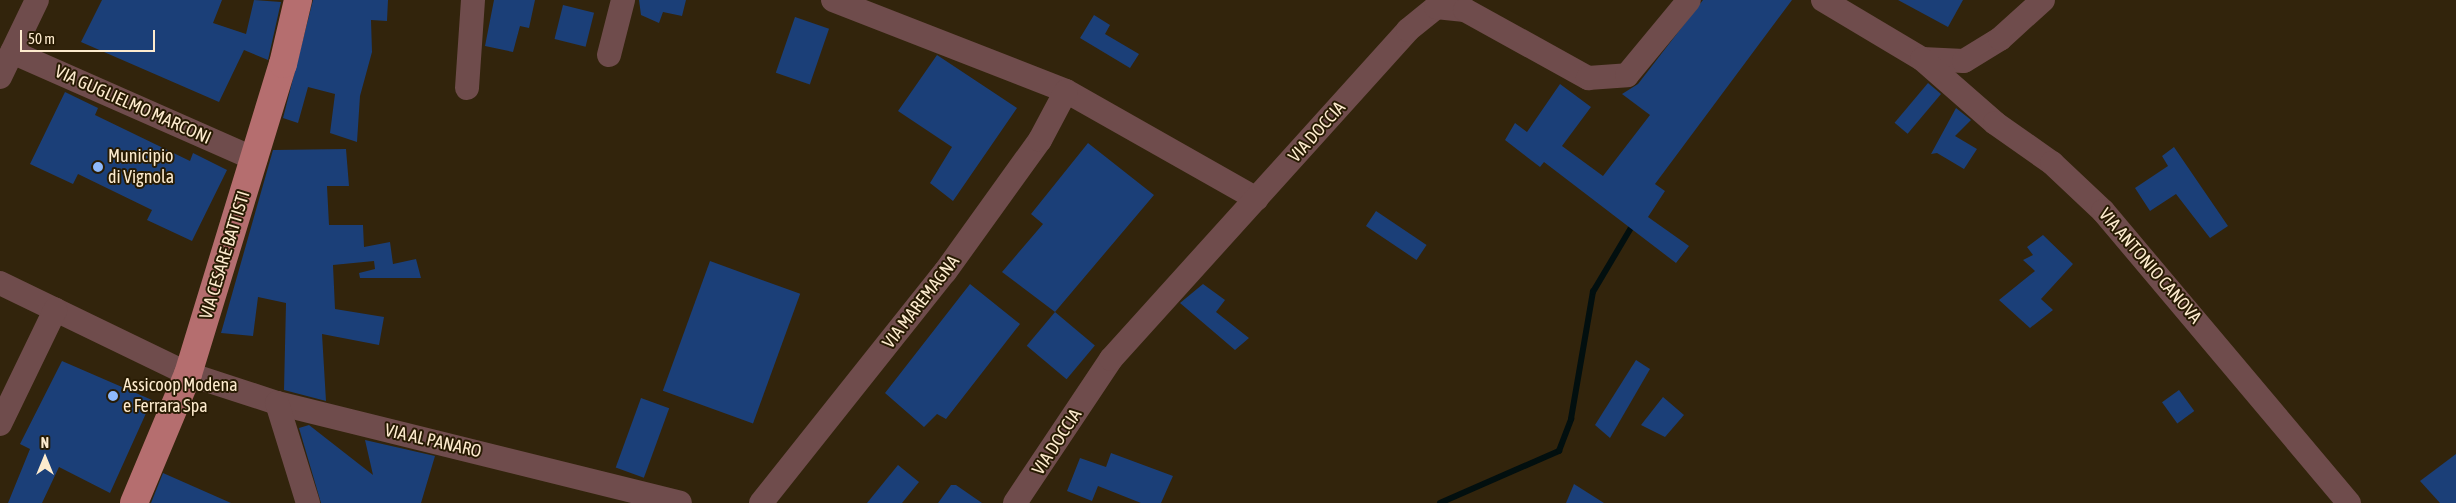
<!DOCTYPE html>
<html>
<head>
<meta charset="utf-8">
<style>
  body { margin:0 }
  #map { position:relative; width:2456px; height:503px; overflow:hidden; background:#32240c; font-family:"Asap Condensed",sans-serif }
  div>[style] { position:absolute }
  .stream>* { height:5.5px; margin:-2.75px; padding:0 2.75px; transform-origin:2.75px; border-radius:2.75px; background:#020f0f }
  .building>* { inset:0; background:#1b3f78; transform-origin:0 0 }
  .minor>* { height:24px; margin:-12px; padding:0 12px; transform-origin:12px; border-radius:12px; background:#6f4c4c }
  .major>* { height:28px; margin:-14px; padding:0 14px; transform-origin:14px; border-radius:14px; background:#b56e6f }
  .dots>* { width:14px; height:14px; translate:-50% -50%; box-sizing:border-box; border:2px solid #281b03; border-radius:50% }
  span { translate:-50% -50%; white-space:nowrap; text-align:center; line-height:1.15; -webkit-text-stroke:4px #281b03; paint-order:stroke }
  .street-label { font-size:18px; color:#fdebce }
  .poi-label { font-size:18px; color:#fdebce }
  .left { translate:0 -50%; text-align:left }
  .north { position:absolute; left:20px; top:433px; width:50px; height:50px; -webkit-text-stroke:4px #281b03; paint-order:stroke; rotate:0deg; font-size:14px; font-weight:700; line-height:20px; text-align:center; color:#fdebce }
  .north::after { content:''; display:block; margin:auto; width:18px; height:22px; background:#fdebce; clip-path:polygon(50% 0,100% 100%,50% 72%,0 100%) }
  .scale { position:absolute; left:20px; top:30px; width:135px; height:22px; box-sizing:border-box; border:2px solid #fdebce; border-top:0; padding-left:6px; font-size:15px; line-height:18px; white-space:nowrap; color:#fdebce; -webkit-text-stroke:4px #281b03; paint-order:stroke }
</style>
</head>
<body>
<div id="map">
  <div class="stream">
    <i style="left:1440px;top:503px;width:130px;rotate:-23.6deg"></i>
    <i style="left:1559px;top:451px;width:34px;rotate:-69deg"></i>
    <i style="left:1571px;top:419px;width:129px;rotate:-80.2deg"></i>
    <i style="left:1593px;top:292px;width:74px;rotate:-59.3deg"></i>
  </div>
  <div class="building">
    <i style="clip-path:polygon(102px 0,222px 0,213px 23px,246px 34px,254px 0,281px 2px,268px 60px,244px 50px,219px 102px,81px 42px)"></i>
    <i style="clip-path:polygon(313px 0,388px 0,387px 21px,371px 20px,372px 52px,360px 96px,357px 142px,330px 133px,335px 94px,308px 87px,298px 123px,283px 118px)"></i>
    <i style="clip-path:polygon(494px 0,535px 0,529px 28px,520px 26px,513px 52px,485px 46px)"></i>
    <i style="clip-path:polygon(639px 0,686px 0,682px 16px,663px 12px,659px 23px,641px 15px)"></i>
    <i style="clip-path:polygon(1703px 0,1792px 0,1655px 184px,1665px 191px,1648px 217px,1689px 246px,1676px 263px,1544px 162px,1540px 167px,1505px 140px,1515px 123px,1527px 132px,1560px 84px,1591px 107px,1562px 146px,1603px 176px,1650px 115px,1622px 94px,1638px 84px)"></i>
    <i style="clip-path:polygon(1898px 0,1963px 0,1948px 27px)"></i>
    <i style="left:563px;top:5px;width:32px;height:35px;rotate:14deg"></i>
    <i style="clip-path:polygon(1094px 15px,1110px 25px,1105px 34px,1139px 54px,1130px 68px,1080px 38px)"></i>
    <i style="left:795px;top:17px;width:36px;height:59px;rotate:19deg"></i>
    <i style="clip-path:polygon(937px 55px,1017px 108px,953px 201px,930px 183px,952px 147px,898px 111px)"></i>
    <i style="left:1928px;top:83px;width:17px;height:52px;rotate:40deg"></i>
    <i style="clip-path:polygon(65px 92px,98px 108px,95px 115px,190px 161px,193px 153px,227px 170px,192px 241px,147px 220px,152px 210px,78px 174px,73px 184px,30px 164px)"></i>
    <i style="clip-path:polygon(1956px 108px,1971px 120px,1955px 136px,1977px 149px,1964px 169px,1937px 153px,1931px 154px)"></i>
    <i style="clip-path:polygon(1088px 143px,1154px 195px,1055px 312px,1002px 272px,1043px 224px,1031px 214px)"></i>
    <i style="clip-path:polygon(2174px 147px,2228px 226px,2210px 238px,2176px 194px,2150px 211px,2135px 188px,2168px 166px,2162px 156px)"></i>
    <i style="clip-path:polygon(346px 149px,349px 186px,327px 186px,329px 225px,363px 225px,364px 247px,390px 242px,393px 264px,416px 259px,421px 278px,360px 278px,359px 273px,375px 269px,374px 261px,333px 265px,335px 309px,384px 317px,379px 345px,322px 334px,326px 401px,284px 390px,286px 303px,258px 297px,253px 336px,221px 333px,273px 150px)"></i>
    <i style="left:1376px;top:211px;width:61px;height:18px;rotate:34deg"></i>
    <i style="clip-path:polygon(2043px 235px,2073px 264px,2041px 299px,2053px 310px,2030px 328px,1999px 300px,2035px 271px,2023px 260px,2033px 255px,2027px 247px)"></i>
    <i style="left:710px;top:261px;width:96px;height:138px;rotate:20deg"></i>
    <i style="clip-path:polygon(970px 284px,1020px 324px,946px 419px,937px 414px,924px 427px,885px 393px)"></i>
    <i style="clip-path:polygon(1203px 284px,1225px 300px,1216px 312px,1249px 338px,1235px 350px,1180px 303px)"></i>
    <i style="left:1055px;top:312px;width:52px;height:44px;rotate:40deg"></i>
    <i style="clip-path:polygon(1636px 360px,1650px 369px,1610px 438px,1595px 425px)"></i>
    <i style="clip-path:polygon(62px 361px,152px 400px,110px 493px,59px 467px,42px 503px,8px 503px,30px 449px,20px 444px)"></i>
    <i style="left:2179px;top:390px;width:26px;height:21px;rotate:54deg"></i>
    <i style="clip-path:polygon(1663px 397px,1684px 415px,1665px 437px,1641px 425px)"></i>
    <i style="left:641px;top:398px;width:30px;height:74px;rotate:20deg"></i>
    <i style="clip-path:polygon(309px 425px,373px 475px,365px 440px,435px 456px,421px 503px,321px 503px,299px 428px)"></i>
    <i style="clip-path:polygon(1111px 453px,1173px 476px,1161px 503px,1141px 503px,1098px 486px,1092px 501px,1067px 491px,1080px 458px,1106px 467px)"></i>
    <i style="clip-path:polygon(2456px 454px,2456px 503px,2440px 503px,2420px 481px)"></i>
    <i style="clip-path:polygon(898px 465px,919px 482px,902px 503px,867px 503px)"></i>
    <i style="clip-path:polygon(163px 473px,231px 503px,151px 503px)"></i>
    <i style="clip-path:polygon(1574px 484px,1604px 503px,1566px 503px)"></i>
    <i style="clip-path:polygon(951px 485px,956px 485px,982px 503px,938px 503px)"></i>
  </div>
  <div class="minor">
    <i style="left:833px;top:0;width:250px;rotate:21.3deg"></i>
    <i style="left:1066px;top:91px;width:219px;rotate:29.5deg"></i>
    <i style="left:1823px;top:0;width:115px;rotate:30.8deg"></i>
    <i style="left:1922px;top:59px;width:42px;rotate:2.7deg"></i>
    <i style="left:1964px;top:61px;width:42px;rotate:-31.4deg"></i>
    <i style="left:2000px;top:39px;width:58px;rotate:-42.2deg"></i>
    <i style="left:12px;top:52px;width:266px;rotate:23.8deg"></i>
    <i style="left:609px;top:55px;width:57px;rotate:-75.7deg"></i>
    <i style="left:1922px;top:59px;width:97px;rotate:41.2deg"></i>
    <i style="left:1995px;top:123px;width:70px;rotate:35.1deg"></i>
    <i style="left:2052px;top:163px;width:70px;rotate:43.3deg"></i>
    <i style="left:2103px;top:211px;width:382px;rotate:49.9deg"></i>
    <i style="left:0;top:77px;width:85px;rotate:-64.3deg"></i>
    <i style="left:467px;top:88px;width:88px;rotate:-86.1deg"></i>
    <i style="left:0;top:283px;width:209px;rotate:25.8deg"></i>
    <i style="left:188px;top:374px;width:94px;rotate:18deg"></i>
    <i style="left:277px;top:403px;width:415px;rotate:13.9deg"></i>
    <i style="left:277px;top:403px;width:105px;rotate:72.8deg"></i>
    <i style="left:0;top:424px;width:127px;rotate:-64.2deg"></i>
    <i style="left:761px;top:503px;width:295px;rotate:-51.5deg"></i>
    <i style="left:945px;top:272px;width:163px;rotate:-54.3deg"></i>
    <i style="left:1040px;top:140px;width:55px;rotate:-62deg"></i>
    <i style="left:1015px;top:503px;width:173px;rotate:-56.3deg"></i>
    <i style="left:1111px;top:359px;width:443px;rotate:-47.9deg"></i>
    <i style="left:1408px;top:30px;width:36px;rotate:-39deg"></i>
    <i style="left:1436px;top:7px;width:29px;rotate:6deg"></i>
    <i style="left:1465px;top:10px;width:141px;rotate:28.9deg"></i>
    <i style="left:1588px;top:78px;width:39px;rotate:-4deg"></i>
    <i style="left:1627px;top:75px;width:97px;rotate:-50.4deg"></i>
  </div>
  <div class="major">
    <i style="left:134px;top:503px;width:140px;rotate:-67.3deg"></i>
    <i style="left:188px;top:374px;width:324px;rotate:-73deg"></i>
    <i style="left:283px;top:64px;width:66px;rotate:-76.8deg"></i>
  </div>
  <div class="dots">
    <i style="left:98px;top:167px;background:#8eb9fc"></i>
    <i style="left:113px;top:396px;background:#8eb9fc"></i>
  </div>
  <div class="street-label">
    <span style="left:133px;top:105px;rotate:24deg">VIA GUGLIELMO MARCONI</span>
    <span style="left:1317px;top:132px;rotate:-48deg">VIA DOCCIA</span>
    <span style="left:225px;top:255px;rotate:-73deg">VIA CESARE BATTISTI</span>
    <span style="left:2150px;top:266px;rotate:49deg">VIA ANTONIO CANOVA</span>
    <span style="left:921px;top:302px;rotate:-52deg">VIA MAREMAGNA</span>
    <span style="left:433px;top:441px;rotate:13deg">VIA AL PANARO</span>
    <span style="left:1057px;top:442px;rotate:-57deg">VIA DOCCIA</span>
  </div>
  <div class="poi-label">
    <span class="left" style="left:108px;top:167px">Municipio<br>di Vignola</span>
    <span class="left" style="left:123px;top:396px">Assicoop Modena<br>e Ferrara Spa</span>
  </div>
  <div class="north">N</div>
  <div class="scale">50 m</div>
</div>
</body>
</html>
